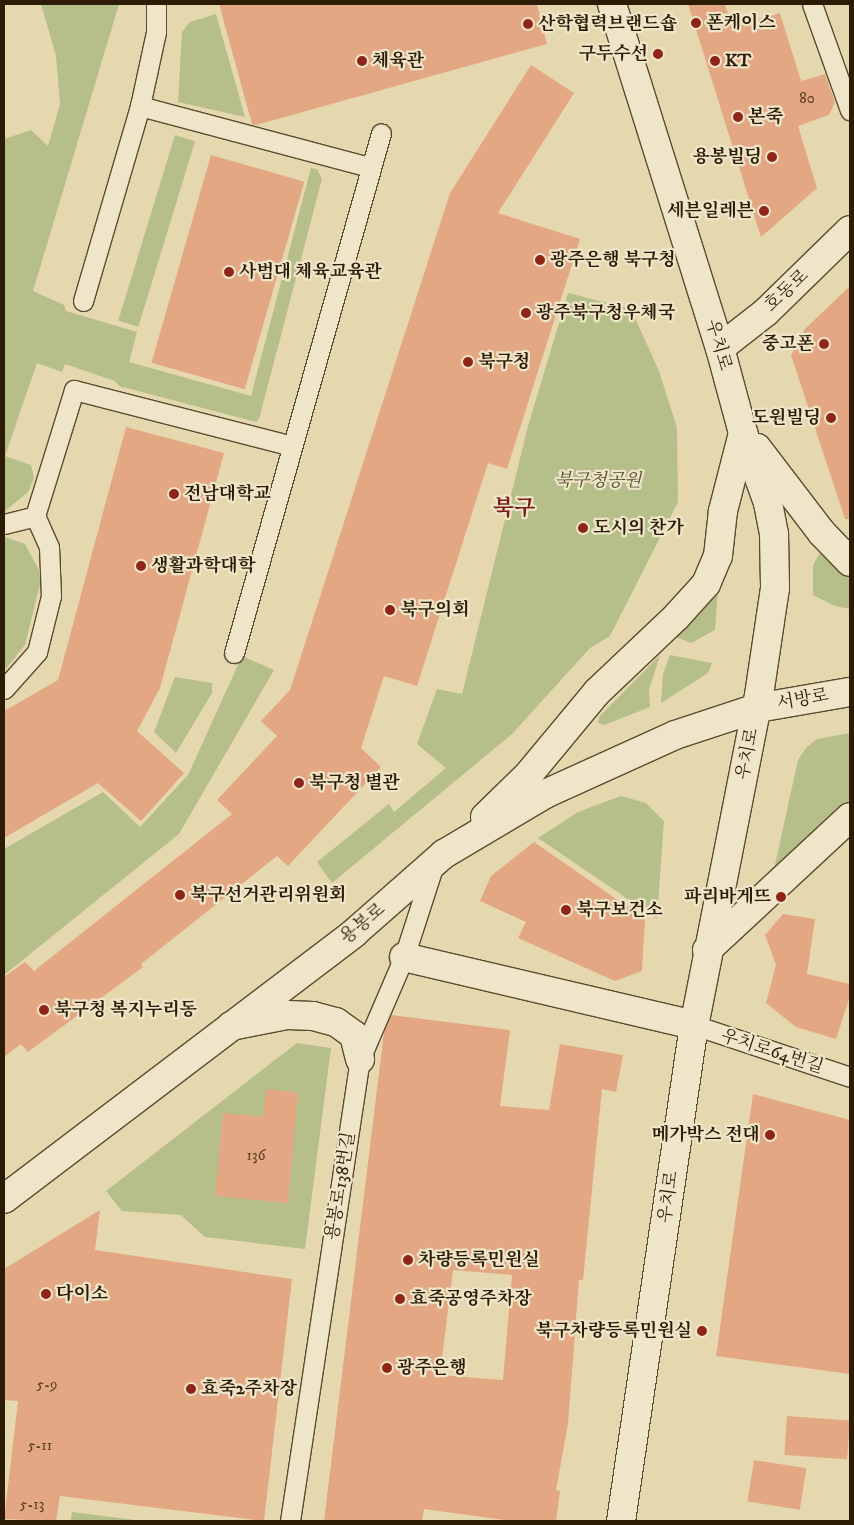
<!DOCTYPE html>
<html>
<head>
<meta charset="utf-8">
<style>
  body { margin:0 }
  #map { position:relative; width:854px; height:1525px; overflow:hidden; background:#e6d8ae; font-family:"IM FELL DW Pica","Noto Serif KR",serif }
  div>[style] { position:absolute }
  .green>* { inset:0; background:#b6be8a; transform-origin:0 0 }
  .building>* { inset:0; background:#e3a783; transform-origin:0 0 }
  .roads { filter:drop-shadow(1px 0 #5b4b2f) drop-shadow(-1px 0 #5b4b2f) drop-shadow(0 1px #5b4b2f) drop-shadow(0 -1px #5b4b2f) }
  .lane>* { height:19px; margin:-9.5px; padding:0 9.5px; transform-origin:9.5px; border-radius:9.5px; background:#efe6ca }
  .street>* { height:28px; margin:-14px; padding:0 14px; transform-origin:14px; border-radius:14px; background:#efe6ca }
  .secondary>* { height:28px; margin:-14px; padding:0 14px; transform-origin:14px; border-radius:14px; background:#efe6ca }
  .dots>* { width:14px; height:14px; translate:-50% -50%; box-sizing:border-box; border:2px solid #efe6ca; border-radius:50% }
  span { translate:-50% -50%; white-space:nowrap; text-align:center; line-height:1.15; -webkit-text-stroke:4.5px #efe6ca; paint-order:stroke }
  .number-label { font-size:15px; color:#5a3f24 }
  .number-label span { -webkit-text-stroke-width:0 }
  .poi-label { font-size:18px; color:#2d1c05; font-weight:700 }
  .left { translate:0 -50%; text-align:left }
  .right { translate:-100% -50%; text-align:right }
  .street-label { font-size:18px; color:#2d1c05 }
  .park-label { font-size:18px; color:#564d2d; font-style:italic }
  .district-label { font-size:22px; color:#7a1f14; font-weight:700 }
  .frame { position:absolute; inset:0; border:5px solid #2d1c05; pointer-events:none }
</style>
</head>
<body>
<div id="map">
  <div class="green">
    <i style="clip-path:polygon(41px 4px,119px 4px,33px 291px,64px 305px,66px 311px,137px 332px,129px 362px,251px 396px,311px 168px,317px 169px,322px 179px,259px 419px,256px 422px,119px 386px,115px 381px,65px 364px,62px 372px,37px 363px,5px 456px,31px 465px,34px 478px,28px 492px,4px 512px,4px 139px,31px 130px,48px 146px,60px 104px,56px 56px)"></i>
    <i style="clip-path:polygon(216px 14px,245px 117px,178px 102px,182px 32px,190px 22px)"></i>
    <i style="left:175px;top:135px;width:21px;height:194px;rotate:17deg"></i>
    <i style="clip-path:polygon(568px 293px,631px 309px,659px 371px,677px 428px,678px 502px,610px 636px,590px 648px,512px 734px,332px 883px,317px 862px,389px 804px,394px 812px,446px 768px,417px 744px,437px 689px,462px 694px,528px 426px)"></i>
    <i style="clip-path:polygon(5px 537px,25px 544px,42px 576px,25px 645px,4px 671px)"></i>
    <i style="clip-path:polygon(824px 553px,850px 576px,850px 609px,835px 606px,813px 595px,813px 566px,819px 554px)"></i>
    <i style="clip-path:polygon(718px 590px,715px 630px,691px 643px,676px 637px)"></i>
    <i style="clip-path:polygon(660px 655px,649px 690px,650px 707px,604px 725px,598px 723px,599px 717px)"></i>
    <i style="clip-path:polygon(670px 655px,712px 663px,708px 673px,661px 703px,663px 674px)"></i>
    <i style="clip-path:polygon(242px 656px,274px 670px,179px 834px,4px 975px,4px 849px,103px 792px,140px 827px,188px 775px)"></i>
    <i style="clip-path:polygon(175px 677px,212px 683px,212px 693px,176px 753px,154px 732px)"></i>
    <i style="clip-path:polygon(850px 733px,850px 802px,773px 874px,798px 760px,806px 748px,817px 739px)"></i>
    <i style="clip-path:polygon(621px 796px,646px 803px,664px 821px,657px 919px,538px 838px,578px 812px)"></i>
    <i style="clip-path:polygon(297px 1043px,331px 1048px,305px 1249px,205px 1237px,181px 1215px,122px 1211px,106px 1191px)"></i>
    <i style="clip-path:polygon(72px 1512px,143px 1521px,71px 1521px)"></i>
  </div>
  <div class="building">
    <i style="clip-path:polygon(219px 4px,537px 4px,547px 44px,256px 125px,252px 124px)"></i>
    <i style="clip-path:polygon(688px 4px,725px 4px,732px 27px,780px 13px,801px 81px,825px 74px,835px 102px,829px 115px,798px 126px,817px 188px,761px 237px)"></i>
    <i style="clip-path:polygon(531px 65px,574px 93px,498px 213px,580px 239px,507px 469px,488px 463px,417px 686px,384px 676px,361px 748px,381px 767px,288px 866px,277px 856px,141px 964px,143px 967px,28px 1052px,21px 1044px,4px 1057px,4px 977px,25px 962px,34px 971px,232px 814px,217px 800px,277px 736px,261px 721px,290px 690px,450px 193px)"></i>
    <i style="left:211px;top:155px;width:97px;height:216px;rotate:16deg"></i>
    <i style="clip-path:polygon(850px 286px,850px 519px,845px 519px,791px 355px,805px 329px)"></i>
    <i style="clip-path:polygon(126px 427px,224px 453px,160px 688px,137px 731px,184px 773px,141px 821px,98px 783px,4px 838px,4px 711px,58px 680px)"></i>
    <i style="clip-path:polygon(534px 842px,645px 919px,642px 971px,615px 981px,518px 938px,526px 922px,480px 901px,491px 876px)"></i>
    <i style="clip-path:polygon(783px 914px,815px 919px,807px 974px,850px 984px,850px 996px,836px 1039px,796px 1027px,766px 1003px,776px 965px,765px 935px)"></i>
    <i style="clip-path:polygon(evenodd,391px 1015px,510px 1030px,500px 1106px,549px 1110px,560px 1044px,623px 1055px,616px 1092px,602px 1089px,583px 1280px,579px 1280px,568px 1424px,556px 1490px,560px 1491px,556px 1521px,511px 1521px,424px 1509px,422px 1521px,324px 1521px,384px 1032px,391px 1015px,453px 1270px,512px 1275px,503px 1380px,440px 1375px,453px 1270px)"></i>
    <i style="clip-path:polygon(266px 1089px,298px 1093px,288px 1203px,215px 1196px,223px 1113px,263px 1117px)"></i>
    <i style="clip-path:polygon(753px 1094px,850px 1120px,850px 1374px,716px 1356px)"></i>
    <i style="clip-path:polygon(100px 1210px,95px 1250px,292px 1279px,264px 1521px,60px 1496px,56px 1521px,4px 1519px,18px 1401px,4px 1400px,4px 1269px)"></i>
    <i style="left:787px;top:1416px;width:63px;height:39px;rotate:4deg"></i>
    <i style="left:754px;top:1460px;width:53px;height:42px;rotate:9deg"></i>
  </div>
  <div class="roads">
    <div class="lane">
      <i style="left:812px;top:4px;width:113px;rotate:70.3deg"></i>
      <i style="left:140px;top:106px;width:238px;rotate:14.9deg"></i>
      <i style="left:83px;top:301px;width:203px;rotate:-73.7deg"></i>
      <i style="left:140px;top:106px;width:76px;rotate:-77.8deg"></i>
      <i style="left:156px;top:32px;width:28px;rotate:-90deg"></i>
      <i style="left:4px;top:524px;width:32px;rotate:-14deg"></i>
      <i style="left:234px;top:653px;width:540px;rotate:-74.21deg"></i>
      <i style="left:4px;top:689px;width:50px;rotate:-48.3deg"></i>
      <i style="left:37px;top:652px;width:58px;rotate:-76deg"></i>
      <i style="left:51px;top:596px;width:49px;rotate:-92.3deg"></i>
      <i style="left:49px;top:547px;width:34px;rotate:-114deg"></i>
      <i style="left:35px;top:516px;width:132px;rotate:-72.8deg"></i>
      <i style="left:74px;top:390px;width:225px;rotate:14.4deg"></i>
      <i style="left:694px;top:1025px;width:164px;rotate:18.4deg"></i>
      <i style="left:290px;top:1521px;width:467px;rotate:-81.4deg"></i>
      <i style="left:360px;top:1059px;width:111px;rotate:-66.7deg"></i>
      <i style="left:404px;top:957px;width:98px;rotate:-72.1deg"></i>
    </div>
    <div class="street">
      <i style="left:720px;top:348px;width:58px;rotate:-38deg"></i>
      <i style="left:766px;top:312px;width:117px;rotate:-44.3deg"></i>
      <i style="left:404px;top:957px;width:298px;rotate:13.2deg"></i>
      <i style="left:231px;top:1026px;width:57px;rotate:-11.1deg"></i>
      <i style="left:287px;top:1015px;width:26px;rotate:2deg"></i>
      <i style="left:313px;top:1016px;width:24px;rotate:15deg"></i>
      <i style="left:336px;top:1022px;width:22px;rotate:36deg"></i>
      <i style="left:354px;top:1035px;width:25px;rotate:76deg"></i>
    </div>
    <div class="secondary">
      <i style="left:612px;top:4px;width:361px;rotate:72.6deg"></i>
      <i style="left:720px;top:348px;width:88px;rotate:74.9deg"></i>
      <i style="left:743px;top:433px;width:74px;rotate:70.3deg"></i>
      <i style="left:768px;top:503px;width:32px;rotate:79deg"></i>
      <i style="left:774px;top:534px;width:54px;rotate:88.9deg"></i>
      <i style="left:775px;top:588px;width:108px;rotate:98.5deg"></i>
      <i style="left:759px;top:695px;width:336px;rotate:101.1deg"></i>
      <i style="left:694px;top:1025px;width:501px;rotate:98.37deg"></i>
      <i style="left:757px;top:448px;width:107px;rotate:52.6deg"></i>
      <i style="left:822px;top:533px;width:40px;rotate:46deg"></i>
      <i style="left:485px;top:817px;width:62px;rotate:-44.3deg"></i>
      <i style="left:529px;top:774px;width:107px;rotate:-50.3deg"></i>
      <i style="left:597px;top:692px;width:110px;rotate:-43.5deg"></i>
      <i style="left:677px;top:616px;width:43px;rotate:-47.8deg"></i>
      <i style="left:706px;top:584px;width:30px;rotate:-67deg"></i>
      <i style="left:718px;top:556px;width:45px;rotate:-83.7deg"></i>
      <i style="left:723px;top:511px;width:81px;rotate:-75.6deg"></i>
      <i style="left:707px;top:950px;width:195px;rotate:-42.9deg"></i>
      <i style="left:4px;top:1199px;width:440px;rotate:-37.2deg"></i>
      <i style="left:354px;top:933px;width:120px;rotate:-41.3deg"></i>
      <i style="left:444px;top:854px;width:117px;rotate:-30.7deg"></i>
      <i style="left:545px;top:794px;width:143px;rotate:-24.4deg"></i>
      <i style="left:675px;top:735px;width:86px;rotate:-18.2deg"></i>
      <i style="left:757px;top:708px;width:94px;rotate:-9.8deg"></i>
    </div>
  </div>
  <div class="dots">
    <i style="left:696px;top:23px;background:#8f2418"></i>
    <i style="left:528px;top:24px;background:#8f2418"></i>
    <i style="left:658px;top:54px;background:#8f2418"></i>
    <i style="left:362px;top:61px;background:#8f2418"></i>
    <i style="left:715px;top:61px;background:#8f2418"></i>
    <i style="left:738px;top:117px;background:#8f2418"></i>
    <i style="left:772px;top:157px;background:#8f2418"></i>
    <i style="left:764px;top:211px;background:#8f2418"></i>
    <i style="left:540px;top:260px;background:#8f2418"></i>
    <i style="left:229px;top:272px;background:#8f2418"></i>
    <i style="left:526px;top:313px;background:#8f2418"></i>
    <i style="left:824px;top:344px;background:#8f2418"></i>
    <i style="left:468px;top:362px;background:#8f2418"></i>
    <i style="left:831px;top:418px;background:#8f2418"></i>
    <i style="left:174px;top:494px;background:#8f2418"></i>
    <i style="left:583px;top:528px;background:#8f2418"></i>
    <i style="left:141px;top:566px;background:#8f2418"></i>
    <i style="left:390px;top:610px;background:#8f2418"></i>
    <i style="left:299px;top:783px;background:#8f2418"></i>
    <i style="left:180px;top:895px;background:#8f2418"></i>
    <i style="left:781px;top:897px;background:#8f2418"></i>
    <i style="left:566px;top:910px;background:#8f2418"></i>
    <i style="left:44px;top:1010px;background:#8f2418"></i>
    <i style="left:770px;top:1135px;background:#8f2418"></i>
    <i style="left:408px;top:1260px;background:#8f2418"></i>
    <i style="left:46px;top:1294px;background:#8f2418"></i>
    <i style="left:400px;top:1299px;background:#8f2418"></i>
    <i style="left:702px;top:1331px;background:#8f2418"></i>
    <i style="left:387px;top:1368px;background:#8f2418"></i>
    <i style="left:191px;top:1389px;background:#8f2418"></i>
  </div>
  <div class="number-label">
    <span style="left:807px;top:99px">80</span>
    <span style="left:256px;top:1156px">136</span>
    <span style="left:47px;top:1385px">5-9</span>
    <span style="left:40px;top:1446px">5-11</span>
    <span style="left:32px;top:1505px">5-13</span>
  </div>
  <div class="poi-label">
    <span class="left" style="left:706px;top:23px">폰케이스</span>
    <span class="left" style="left:538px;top:24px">산학협력브랜드숍</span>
    <span class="right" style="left:648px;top:54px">구두수선</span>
    <span class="left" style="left:372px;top:61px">체육관</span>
    <span class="left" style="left:725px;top:61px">KT</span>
    <span class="left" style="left:748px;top:117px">본죽</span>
    <span class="right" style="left:762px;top:157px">용봉빌딩</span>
    <span class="right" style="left:754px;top:211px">세븐일레븐</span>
    <span class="left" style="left:550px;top:260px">광주은행 북구청</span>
    <span class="left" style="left:239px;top:272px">사범대 체육교육관</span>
    <span class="left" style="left:536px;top:313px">광주북구청우체국</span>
    <span class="right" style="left:814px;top:344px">중고폰</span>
    <span class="left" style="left:478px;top:362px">북구청</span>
    <span class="right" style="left:821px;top:418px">도원빌딩</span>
    <span class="left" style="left:184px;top:494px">전남대학교</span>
    <span class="left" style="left:593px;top:528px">도시의 찬가</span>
    <span class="left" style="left:151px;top:566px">생활과학대학</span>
    <span class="left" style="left:400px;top:610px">북구의회</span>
    <span class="left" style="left:309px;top:783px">북구청 별관</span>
    <span class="left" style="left:190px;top:895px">북구선거관리위원회</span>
    <span class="right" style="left:771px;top:897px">파리바게뜨</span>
    <span class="left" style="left:576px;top:910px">북구보건소</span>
    <span class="left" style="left:54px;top:1010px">북구청 복지누리동</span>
    <span class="right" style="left:760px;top:1135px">메가박스 전대</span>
    <span class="left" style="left:418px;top:1260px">차량등록민원실</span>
    <span class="left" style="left:56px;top:1294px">다이소</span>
    <span class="left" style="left:410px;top:1299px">효죽공영주차장</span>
    <span class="right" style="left:692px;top:1331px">북구차량등록민원실</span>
    <span class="left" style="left:397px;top:1368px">광주은행</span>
    <span class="left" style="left:201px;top:1389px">효죽2주차장</span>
  </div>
  <div class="street-label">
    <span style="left:787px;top:291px;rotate:-43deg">호동로</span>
    <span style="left:718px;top:345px;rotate:74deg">우치로</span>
    <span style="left:803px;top:700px;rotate:-10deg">서방로</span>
    <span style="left:748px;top:754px;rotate:-79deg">우치로</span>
    <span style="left:363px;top:924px;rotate:-40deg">용봉로</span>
    <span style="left:772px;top:1052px;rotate:18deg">우치로64번길</span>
    <span style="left:341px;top:1186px;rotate:-81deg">용봉로138번길</span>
    <span style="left:669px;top:1197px;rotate:-82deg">우치로</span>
  </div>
  <div class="park-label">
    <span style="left:598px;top:481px">북구청공원</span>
  </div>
  <div class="district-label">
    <span style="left:514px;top:509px">북구</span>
  </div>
  <div class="frame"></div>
</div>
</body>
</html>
